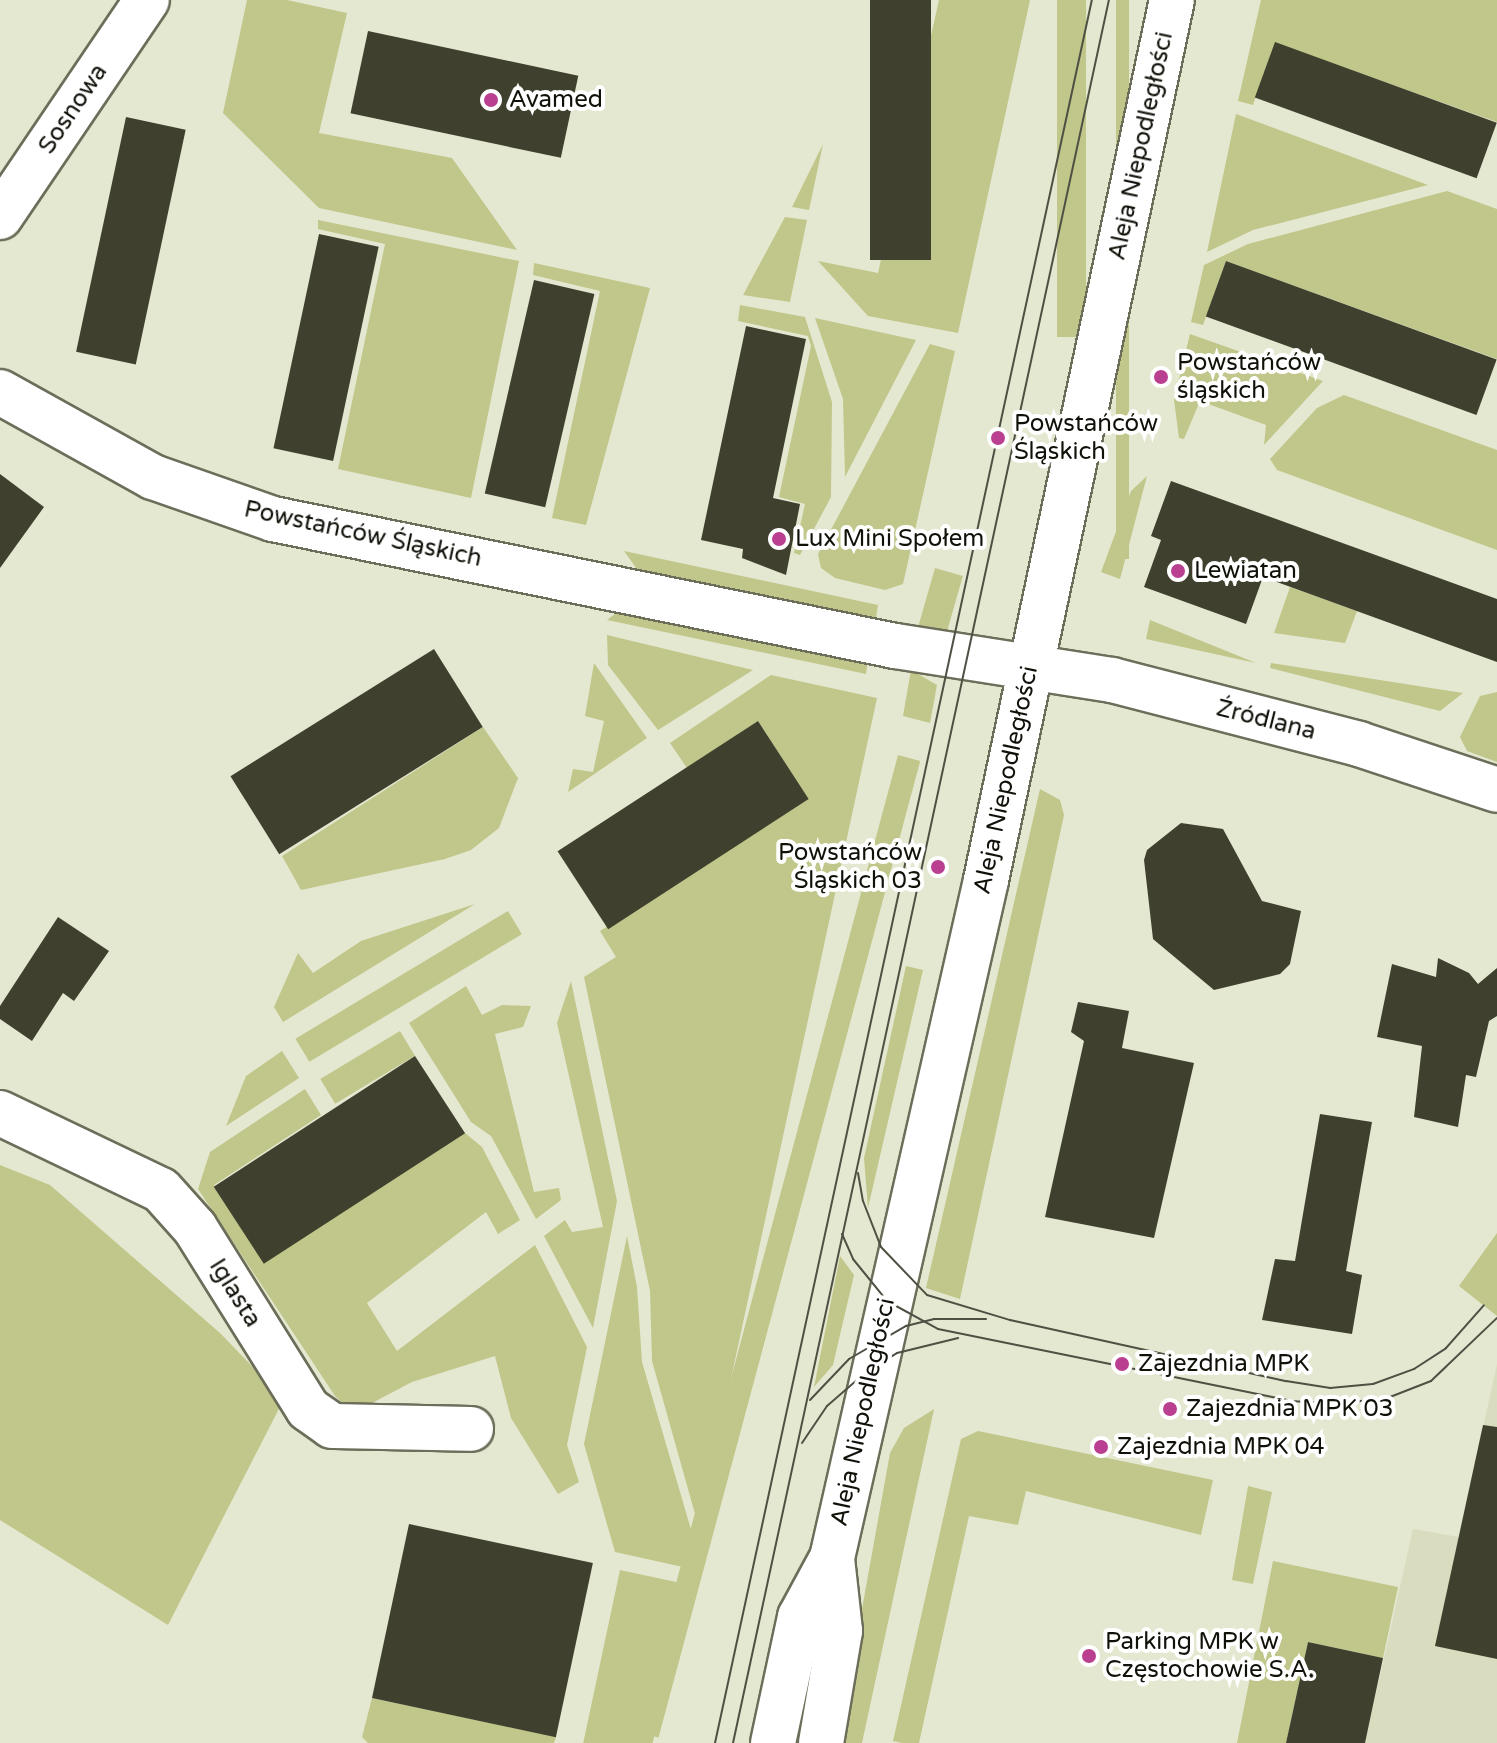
<!DOCTYPE html>
<html>
<head>
<meta charset="utf-8">
<style>
  body { margin:0 }
  #map { position:relative; width:1497px; height:1743px; overflow:hidden; background:#e5e8d1; font-family:"Varela Round",sans-serif }
  div>[style] { position:absolute }
  .built>* { inset:0; background:#d9dcbe }
  .green>* { inset:0; background:#c1c68a; transform-origin:0 0 }
  .building>* { inset:0; background:#3f412e; transform-origin:0 0 }
  .roads { filter:drop-shadow(2px 0 #6c6e5a) drop-shadow(-2px 0 #6c6e5a) drop-shadow(0 2px #6c6e5a) drop-shadow(0 -2px #6c6e5a) }
  .street>* { height:44px; margin:-22px; padding:0 22px; transform-origin:22px; border-radius:22px; background:#fff }
  .secondary>* { height:44px; margin:-22px; padding:0 22px; transform-origin:22px; border-radius:22px; background:#fff }
  .tram>* { height:2px; margin:-1px; padding:0 1px; transform-origin:1px; border-radius:1px; background:#4f5044 }
  .dots>* { width:22px; height:22px; translate:-50% -50%; box-sizing:border-box; border:4px solid #fff; border-radius:50% }
  span { translate:-50% -50%; white-space:nowrap; text-align:center; line-height:1.15; -webkit-text-stroke:8px #fff; paint-order:stroke }
  .poi-label { font-size:24px; color:#11110a }
  .left { translate:0 -50%; text-align:left }
  .right { translate:-100% -50%; text-align:right }
  .street-label { font-size:24px; color:#11110a }
</style>
</head>
<body>
<div id="map">
  <div class="built">
    <i style="clip-path:polygon(1497px 1364px,1497px 1743px,1365px 1743px,1413px 1529px,1459px 1537px)"></i>
  </div>
  <div class="green">
    <i style="clip-path:polygon(247px 0,287px 0,347px 13px,319px 133px,452px 158px,517px 250px,319px 208px,223px 113px)"></i>
    <i style="clip-path:polygon(939px 0,1030px 0,958px 333px,868px 316px,818px 261px,878px 273px)"></i>
    <i style="left:1057px;top:0;width:29px;height:337px"></i>
    <i style="left:1116px;top:0;width:13px;height:559px"></i>
    <i style="clip-path:polygon(1261px 0,1497px 0,1497px 122px,1275px 43px,1253px 105px,1238px 101px)"></i>
    <i style="clip-path:polygon(1236px 114px,1428px 185px,1253px 230px,1207px 252px)"></i>
    <i style="clip-path:polygon(823px 144px,809px 210px,792px 207px)"></i>
    <i style="clip-path:polygon(1447px 191px,1497px 209px,1497px 359px,1226px 261px,1203px 325px,1191px 322px,1204px 265px,1248px 244px)"></i>
    <i style="clip-path:polygon(785px 217px,807px 220px,790px 302px,743px 295px)"></i>
    <i style="clip-path:polygon(318px 220px,519px 261px,471px 498px,338px 469px,385px 244px,318px 229px)"></i>
    <i style="clip-path:polygon(534px 263px,650px 288px,586px 525px,552px 518px,600px 291px,533px 275px)"></i>
    <i style="clip-path:polygon(740px 305px,805px 317px,832px 402px,831px 497px,800px 555px,794px 553px,805px 504px,779px 497px,811px 346px,808px 336px,738px 321px)"></i>
    <i style="clip-path:polygon(815px 318px,916px 340px,845px 477px,843px 399px)"></i>
    <i style="clip-path:polygon(1190px 334px,1323px 381px,1264px 445px,1266px 425px,1200px 401px,1184px 439px,1179px 438px,1174px 400px)"></i>
    <i style="clip-path:polygon(930px 344px,955px 351px,903px 584px,885px 590px,835px 578px,821px 568px,818px 554px)"></i>
    <i style="clip-path:polygon(1344px 395px,1497px 450px,1497px 550px,1277px 470px,1270px 459px,1317px 408px)"></i>
    <i style="clip-path:polygon(1147px 476px,1120px 579px,1101px 572px,1131px 491px)"></i>
    <i style="clip-path:polygon(624px 551px,878px 605px,875px 624px,639px 572px)"></i>
    <i style="left:935px;top:568px;width:29px;height:66px;rotate:16deg"></i>
    <i style="clip-path:polygon(1290px 587px,1357px 611px,1345px 643px,1274px 633px)"></i>
    <i style="clip-path:polygon(619px 611px,868px 659px,866px 674px,607px 620px)"></i>
    <i style="clip-path:polygon(1150px 620px,1256px 663px,1146px 639px)"></i>
    <i style="clip-path:polygon(607px 635px,753px 670px,658px 730px,608px 665px)"></i>
    <i style="clip-path:polygon(594px 663px,647px 738px,568px 792px,573px 769px,593px 772px,604px 721px,585px 716px)"></i>
    <i style="clip-path:polygon(1271px 663px,1463px 693px,1440px 711px,1270px 668px)"></i>
    <i style="clip-path:polygon(911px 670px,937px 685px,930px 723px,903px 716px)"></i>
    <i style="clip-path:polygon(771px 675px,877px 698px,699px 1528px,652px 1361px,650px 1291px,584px 977px,616px 957px,600px 931px,808px 799px,758px 721px,687px 768px,670px 743px)"></i>
    <i style="clip-path:polygon(1497px 692px,1497px 762px,1467px 751px,1460px 737px,1480px 696px)"></i>
    <i style="clip-path:polygon(483px 727px,518px 778px,499px 828px,471px 850px,445px 859px,301px 890px,282px 856px)"></i>
    <i style="left:898px;top:755px;width:23px;height:1011px;rotate:15deg"></i>
    <i style="clip-path:polygon(1040px 789px,1060px 800px,1064px 815px,960px 1299px,926px 1288px)"></i>
    <i style="clip-path:polygon(475px 904px,283px 1022px,274px 1007px,298px 953px,313px 973px,361px 941px)"></i>
    <i style="left:508px;top:911px;width:27px;height:248px;rotate:59deg"></i>
    <i style="clip-path:polygon(906px 966px,923px 970px,868px 1208px,864px 1158px)"></i>
    <i style="clip-path:polygon(571px 981px,617px 1201px,593px 1328px,544px 1236px,565px 1220px,572px 1232px,603px 1227px,557px 1023px)"></i>
    <i style="clip-path:polygon(466px 986px,482px 1015px,502px 1005px,531px 1006px,523px 1027px,495px 1034px,534px 1192px,559px 1188px,561px 1200px,536px 1219px,491px 1136px,471px 1122px,409px 1023px)"></i>
    <i style="left:400px;top:1031px;width:29px;height:93px;rotate:59deg"></i>
    <i style="clip-path:polygon(282px 1051px,299px 1078px,226px 1126px,246px 1076px)"></i>
    <i style="clip-path:polygon(305px 1089px,321px 1115px,214px 1185px,263px 1262px,465px 1133px,482px 1147px,520px 1220px,498px 1234px,486px 1212px,367px 1303px,397px 1351px,535px 1245px,587px 1347px,567px 1445px,579px 1482px,558px 1494px,511px 1418px,495px 1356px,412px 1382px,353px 1413px,335px 1396px,198px 1189px,210px 1152px)"></i>
    <i style="clip-path:polygon(0 1165px,50px 1185px,220px 1333px,284px 1399px,168px 1625px,0 1520px)"></i>
    <i style="clip-path:polygon(1497px 1233px,1497px 1316px,1459px 1286px)"></i>
    <i style="clip-path:polygon(627px 1236px,637px 1287px,642px 1362px,697px 1550px,692px 1569px,615px 1552px,584px 1444px)"></i>
    <i style="clip-path:polygon(840px 1256px,854px 1275px,833px 1365px,814px 1387px)"></i>
    <i style="clip-path:polygon(934px 1409px,862px 1743px,838px 1743px,890px 1453px,904px 1428px)"></i>
    <i style="clip-path:polygon(978px 1431px,1213px 1480px,1201px 1535px,1026px 1491px,1018px 1525px,969px 1516px,919px 1743px,902px 1743px,893px 1741px,961px 1439px)"></i>
    <i style="clip-path:polygon(1248px 1486px,1272px 1492px,1253px 1584px,1232px 1580px)"></i>
    <i style="clip-path:polygon(1273px 1561px,1398px 1587px,1383px 1658px,1308px 1642px,1286px 1743px,1237px 1743px)"></i>
    <i style="left:620px;top:1570px;width:68px;height:178px;rotate:12deg"></i>
    <i style="clip-path:polygon(372px 1698px,556px 1737px,554px 1743px,368px 1743px,362px 1737px)"></i>
  </div>
  <div class="building">
    <i style="left:870px;top:0;width:61px;height:260px"></i>
    <i style="left:368px;top:31px;width:215px;height:84px;rotate:12deg"></i>
    <i style="left:1275px;top:42px;width:236px;height:59px;rotate:20deg"></i>
    <i style="left:126px;top:117px;width:61px;height:240px;rotate:12deg"></i>
    <i style="left:319px;top:234px;width:61px;height:219px;rotate:12deg"></i>
    <i style="left:1226px;top:261px;width:288px;height:59px;rotate:20deg"></i>
    <i style="left:534px;top:280px;width:62px;height:219px;rotate:13deg"></i>
    <i style="clip-path:polygon(746px 326px,806px 339px,773px 498px,800px 504px,786px 575px,742px 558px,743px 549px,701px 540px)"></i>
    <i style="clip-path:polygon(0 474px,44px 507px,0 568px)"></i>
    <i style="clip-path:polygon(1171px 481px,1497px 599px,1497px 662px,1263px 577px,1246px 624px,1144px 587px,1161px 540px,1151px 536px)"></i>
    <i style="left:434px;top:649px;width:92px;height:240px;rotate:58deg"></i>
    <i style="left:758px;top:721px;width:93px;height:239px;rotate:57deg"></i>
    <i style="clip-path:polygon(1181px 823px,1223px 829px,1262px 901px,1301px 911px,1290px 964px,1280px 974px,1214px 990px,1153px 939px,1144px 860px,1147px 850px)"></i>
    <i style="clip-path:polygon(58px 917px,109px 951px,74px 1001px,63px 993px,32px 1041px,0 1019px,0 1006px)"></i>
    <i style="clip-path:polygon(1438px 958px,1469px 973px,1478px 984px,1497px 968px,1497px 1016px,1489px 1021px,1476px 1077px,1466px 1075px,1458px 1127px,1414px 1117px,1422px 1046px,1377px 1037px,1392px 964px,1436px 977px)"></i>
    <i style="clip-path:polygon(1078px 1002px,1129px 1011px,1122px 1048px,1194px 1063px,1154px 1238px,1045px 1217px,1084px 1041px,1071px 1032px)"></i>
    <i style="left:415px;top:1056px;width:92px;height:240px;rotate:57deg"></i>
    <i style="clip-path:polygon(1320px 1114px,1372px 1122px,1346px 1271px,1362px 1275px,1352px 1334px,1262px 1320px,1275px 1259px,1295px 1261px)"></i>
    <i style="clip-path:polygon(1483px 1425px,1497px 1427px,1497px 1659px,1435px 1646px)"></i>
    <i style="left:409px;top:1524px;width:188px;height:178px;rotate:12deg"></i>
    <i style="clip-path:polygon(1308px 1642px,1383px 1658px,1365px 1743px,1286px 1743px)"></i>
  </div>
  <div class="roads">
    <div class="street">
      <i style="left:0;top:217px;width:262px;rotate:-55.9deg"></i>
      <i style="left:0;top:392px;width:175px;rotate:29.1deg"></i>
      <i style="left:153px;top:477px;width:127px;rotate:19.3deg"></i>
      <i style="left:273px;top:519px;width:635px;rotate:11.54deg"></i>
      <i style="left:895px;top:646px;width:220px;rotate:8.9deg"></i>
      <i style="left:1112px;top:680px;width:255px;rotate:14.5deg"></i>
      <i style="left:1359px;top:744px;width:145px;rotate:18.4deg"></i>
      <i style="left:0;top:1113px;width:178px;rotate:25.6deg"></i>
      <i style="left:161px;top:1190px;width:51px;rotate:48.2deg"></i>
      <i style="left:195px;top:1228px;width:213px;rotate:58deg"></i>
      <i style="left:308px;top:1409px;width:29px;rotate:35deg"></i>
      <i style="left:332px;top:1426px;width:139px;rotate:1.2deg"></i>
    </div>
    <div class="secondary">
      <i style="left:773px;top:1743px;width:129px;rotate:-77.9deg"></i>
      <i style="left:800px;top:1617px;width:67px;rotate:-61.5deg"></i>
      <i style="left:832px;top:1558px;width:695px;rotate:-77.2deg"></i>
      <i style="left:986px;top:880px;width:899px;rotate:-78.07deg"></i>
      <i style="left:821px;top:1743px;width:114px;rotate:-80.4deg"></i>
      <i style="left:840px;top:1631px;width:73px;rotate:-96.3deg"></i>
    </div>
  </div>
  <div class="tram">
    <i style="left:858px;top:1173px;width:28px;rotate:80deg"></i>
    <i style="left:863px;top:1201px;width:49px;rotate:68.6deg"></i>
    <i style="left:881px;top:1247px;width:66px;rotate:46.2deg"></i>
    <i style="left:927px;top:1295px;width:87px;rotate:16.8deg"></i>
    <i style="left:1010px;top:1320px;width:283px;rotate:12.5deg"></i>
    <i style="left:1286px;top:1381px;width:45px;rotate:9deg"></i>
    <i style="left:1330px;top:1388px;width:43px;rotate:-5.3deg"></i>
    <i style="left:1373px;top:1384px;width:44px;rotate:-20.1deg"></i>
    <i style="left:1414px;top:1369px;width:38px;rotate:-33deg"></i>
    <i style="left:1446px;top:1348px;width:57px;rotate:-48.5deg"></i>
    <i style="left:842px;top:1234px;width:27px;rotate:66deg"></i>
    <i style="left:853px;top:1259px;width:54px;rotate:51deg"></i>
    <i style="left:887px;top:1301px;width:58px;rotate:28.8deg"></i>
    <i style="left:938px;top:1329px;width:360px;rotate:11.5deg"></i>
    <i style="left:1291px;top:1401px;width:48px;rotate:3.6deg"></i>
    <i style="left:1339px;top:1404px;width:51px;rotate:-7.8deg"></i>
    <i style="left:1390px;top:1397px;width:44px;rotate:-21.3deg"></i>
    <i style="left:1431px;top:1381px;width:91px;rotate:-43.7deg"></i>
    <i style="left:810px;top:1400px;width:57px;rotate:-46.4deg"></i>
    <i style="left:849px;top:1359px;width:66px;rotate:-30.1deg"></i>
    <i style="left:906px;top:1326px;width:29px;rotate:-14deg"></i>
    <i style="left:934px;top:1319px;width:52px"></i>
    <i style="left:802px;top:1443px;width:45px;rotate:-56deg"></i>
    <i style="left:827px;top:1406px;width:50px;rotate:-41deg"></i>
    <i style="left:865px;top:1373px;width:38px;rotate:-32deg"></i>
    <i style="left:897px;top:1353px;width:63px;rotate:-13.8deg"></i>
    <i style="left:715px;top:1743px;width:1783px;rotate:-77.8deg"></i>
    <i style="left:733px;top:1743px;width:1783px;rotate:-77.83deg"></i>
  </div>
  <div class="dots">
    <i style="left:491px;top:100px;background:#ba3f90"></i>
    <i style="left:1161px;top:377px;background:#ba3f90"></i>
    <i style="left:998px;top:438px;background:#ba3f90"></i>
    <i style="left:779px;top:539px;background:#ba3f90"></i>
    <i style="left:1178px;top:571px;background:#ba3f90"></i>
    <i style="left:938px;top:867px;background:#ba3f90"></i>
    <i style="left:1122px;top:1364px;background:#ba3f90"></i>
    <i style="left:1170px;top:1409px;background:#ba3f90"></i>
    <i style="left:1101px;top:1447px;background:#ba3f90"></i>
    <i style="left:1089px;top:1656px;background:#ba3f90"></i>
  </div>
  <div class="poi-label">
    <span class="left" style="left:509px;top:100px">Avamed</span>
    <span class="left" style="left:1177px;top:377px">Powstańców<br>śląskich</span>
    <span class="left" style="left:1014px;top:438px">Powstańców<br>Śląskich</span>
    <span class="left" style="left:795px;top:539px">Lux Mini Społem</span>
    <span class="left" style="left:1194px;top:571px">Lewiatan</span>
    <span class="right" style="left:922px;top:867px">Powstańców<br>Śląskich 03</span>
    <span class="left" style="left:1138px;top:1364px">Zajezdnia MPK</span>
    <span class="left" style="left:1186px;top:1409px">Zajezdnia MPK 03</span>
    <span class="left" style="left:1117px;top:1447px">Zajezdnia MPK 04</span>
    <span class="left" style="left:1105px;top:1656px">Parking MPK w<br>Częstochowie S.A.</span>
  </div>
  <div class="street-label">
    <span style="left:73px;top:109px;rotate:-56deg">Sosnowa</span>
    <span style="left:1141px;top:146px;rotate:-78deg">Aleja Niepodległości</span>
    <span style="left:363px;top:534px;rotate:12deg">Powstańców Śląskich</span>
    <span style="left:1266px;top:720px;rotate:14deg">Źródlana</span>
    <span style="left:1006px;top:780px;rotate:-78deg">Aleja Niepodległości</span>
    <span style="left:235px;top:1293px;rotate:58deg">Iglasta</span>
    <span style="left:863px;top:1412px;rotate:-78deg">Aleja Niepodległości</span>
  </div>
</div>
</body>
</html>
